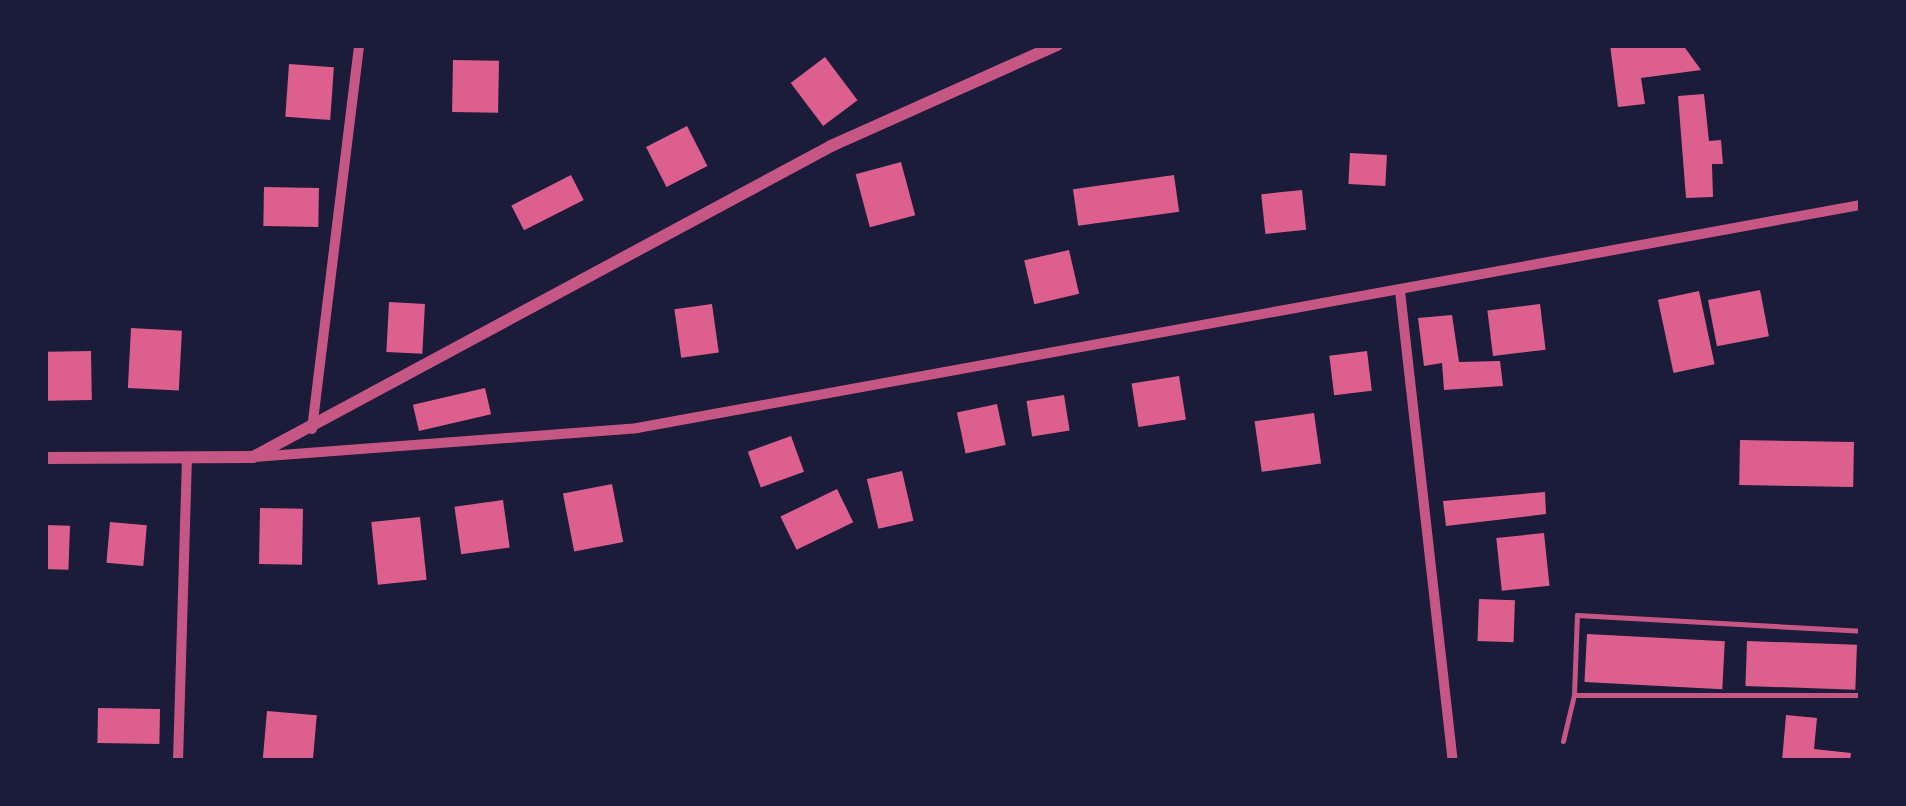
<!DOCTYPE html>
<html>
<head>
<meta charset="utf-8">
<style>
  body { margin:0 }
  #map { position:relative; width:1906px; height:806px; overflow:hidden; background:#1b1b3a; font-family:Mulish,sans-serif }
  div>[style] { position:absolute }
  .building>* { inset:0; background:#dd5f8e; transform-origin:0 0 }
  .service>* { height:5px; margin:-2.5px; padding:0 2.5px; transform-origin:2.5px; border-radius:2.5px; background:#c65784 }
  .minor>* { height:10px; margin:-5px; padding:0 5px; transform-origin:5px; border-radius:5px; background:#c65784 }
  .tertiary>* { height:12px; margin:-6px; padding:0 6px; transform-origin:6px; border-radius:6px; background:#c65784 }
  span { translate:-50% -50%; white-space:nowrap; text-align:center; line-height:1.15; -webkit-text-stroke:8px #1b1b3a; paint-order:stroke }
  .frame { position:absolute; inset:0; border:48px solid #1b1b3a; pointer-events:none }
</style>
</head>
<body>
<div id="map">
  <div class="building">
    <i style="clip-path:polygon(1610px 45px,1683px 45px,1701px 70px,1641px 78px,1645px 104px,1618px 107px)"></i>
    <i style="left:825px;top:57px;width:54px;height:43px;rotate:53deg"></i>
    <i style="left:453px;top:60px;width:46px;height:52px;rotate:1deg"></i>
    <i style="left:289px;top:64px;width:45px;height:53px;rotate:4deg"></i>
    <i style="clip-path:polygon(1704px 94px,1709px 141px,1721px 140px,1723px 164px,1712px 164px,1713px 197px,1686px 198px,1678px 96px)"></i>
    <i style="left:687px;top:126px;width:45px;height:46px;rotate:63deg"></i>
    <i style="left:1350px;top:153px;width:37px;height:31px;rotate:3deg"></i>
    <i style="left:901px;top:162px;width:55px;height:47px;rotate:75deg"></i>
    <i style="left:571px;top:175px;width:28px;height:67px;rotate:63deg"></i>
    <i style="left:1174px;top:175px;width:37px;height:102px;rotate:82deg"></i>
    <i style="left:264px;top:187px;width:55px;height:39px;rotate:1deg"></i>
    <i style="left:1302px;top:190px;width:40px;height:41px;rotate:84deg"></i>
    <i style="left:1069px;top:250px;width:45px;height:46px;rotate:77deg"></i>
    <i style="left:1760px;top:290px;width:47px;height:53px;rotate:79deg"></i>
    <i style="left:1699px;top:291px;width:75px;height:42px;rotate:78deg"></i>
    <i style="left:389px;top:302px;width:36px;height:50px;rotate:3deg"></i>
    <i style="left:712px;top:304px;width:49px;height:38px;rotate:82deg"></i>
    <i style="left:1540px;top:304px;width:46px;height:53px;rotate:83deg"></i>
    <i style="clip-path:polygon(1452px 315px,1459px 362px,1500px 361px,1503px 386px,1444px 390px,1442px 363px,1424px 366px,1418px 318px)"></i>
    <i style="left:131px;top:328px;width:51px;height:60px;rotate:3deg"></i>
    <i style="left:91px;top:351px;width:49px;height:44px;rotate:89deg"></i>
    <i style="left:1367px;top:351px;width:40px;height:38px;rotate:83deg"></i>
    <i style="left:1179px;top:376px;width:44px;height:48px;rotate:81deg"></i>
    <i style="left:485px;top:388px;width:27px;height:74px;rotate:77deg"></i>
    <i style="left:1064px;top:395px;width:36px;height:38px;rotate:81deg"></i>
    <i style="left:997px;top:404px;width:42px;height:41px;rotate:78deg"></i>
    <i style="left:1314px;top:413px;width:51px;height:60px;rotate:82deg"></i>
    <i style="left:791px;top:436px;width:38px;height:46px;rotate:70deg"></i>
    <i style="left:1740px;top:440px;width:114px;height:45px;rotate:1deg"></i>
    <i style="left:902px;top:471px;width:51px;height:36px;rotate:77deg"></i>
    <i style="left:612px;top:484px;width:59px;height:50px;rotate:79deg"></i>
    <i style="left:837px;top:489px;width:37px;height:63px;rotate:64deg"></i>
    <i style="clip-path:polygon(1545px 492px,1546px 514px,1446px 526px,1443px 501px)"></i>
    <i style="left:503px;top:500px;width:48px;height:49px;rotate:82deg"></i>
    <i style="left:260px;top:508px;width:43px;height:56px;rotate:1deg"></i>
    <i style="left:420px;top:517px;width:63px;height:49px;rotate:84deg"></i>
    <i style="left:110px;top:522px;width:37px;height:41px;rotate:5deg"></i>
    <i style="left:45px;top:525px;width:25px;height:44px;rotate:2deg"></i>
    <i style="left:1544px;top:533px;width:53px;height:48px;rotate:84deg"></i>
    <i style="left:1479px;top:599px;width:36px;height:42px;rotate:2deg"></i>
    <i style="left:1587px;top:634px;width:138px;height:48px;rotate:3deg"></i>
    <i style="left:1747px;top:641px;width:110px;height:45px;rotate:2deg"></i>
    <i style="left:98px;top:708px;width:62px;height:35px;rotate:1deg"></i>
    <i style="left:267px;top:711px;width:50px;height:50px;rotate:5deg"></i>
    <i style="clip-path:polygon(1786px 715px,1817px 718px,1814px 749px,1851px 753px,1850px 761px,1782px 761px)"></i>
  </div>
  <div class="service">
    <i style="left:1574px;top:695px;width:80px;rotate:-87.9deg"></i>
    <i style="left:1577px;top:615px;width:284px;rotate:3.2deg"></i>
    <i style="left:1563px;top:741px;width:47px;rotate:-76.6deg"></i>
    <i style="left:1574px;top:695px;width:287px"></i>
  </div>
  <div class="minor">
    <i style="left:1400px;top:291px;width:473px;rotate:83.6deg"></i>
    <i style="left:312px;top:429px;width:387px;rotate:-83deg"></i>
    <i style="left:254px;top:457px;width:384px;rotate:-4.3deg"></i>
    <i style="left:637px;top:428px;width:1244px;rotate:-10.33deg"></i>
    <i style="left:178px;top:761px;width:300px;rotate:-88.3deg"></i>
  </div>
  <div class="tertiary">
    <i style="left:45px;top:458px;width:208px;rotate:-0.3deg"></i>
    <i style="left:253px;top:457px;width:656px;rotate:-28.28deg"></i>
    <i style="left:831px;top:146px;width:248px;rotate:-24.1deg"></i>
  </div>
  <div class="frame"></div>
</div>
</body>
</html>
